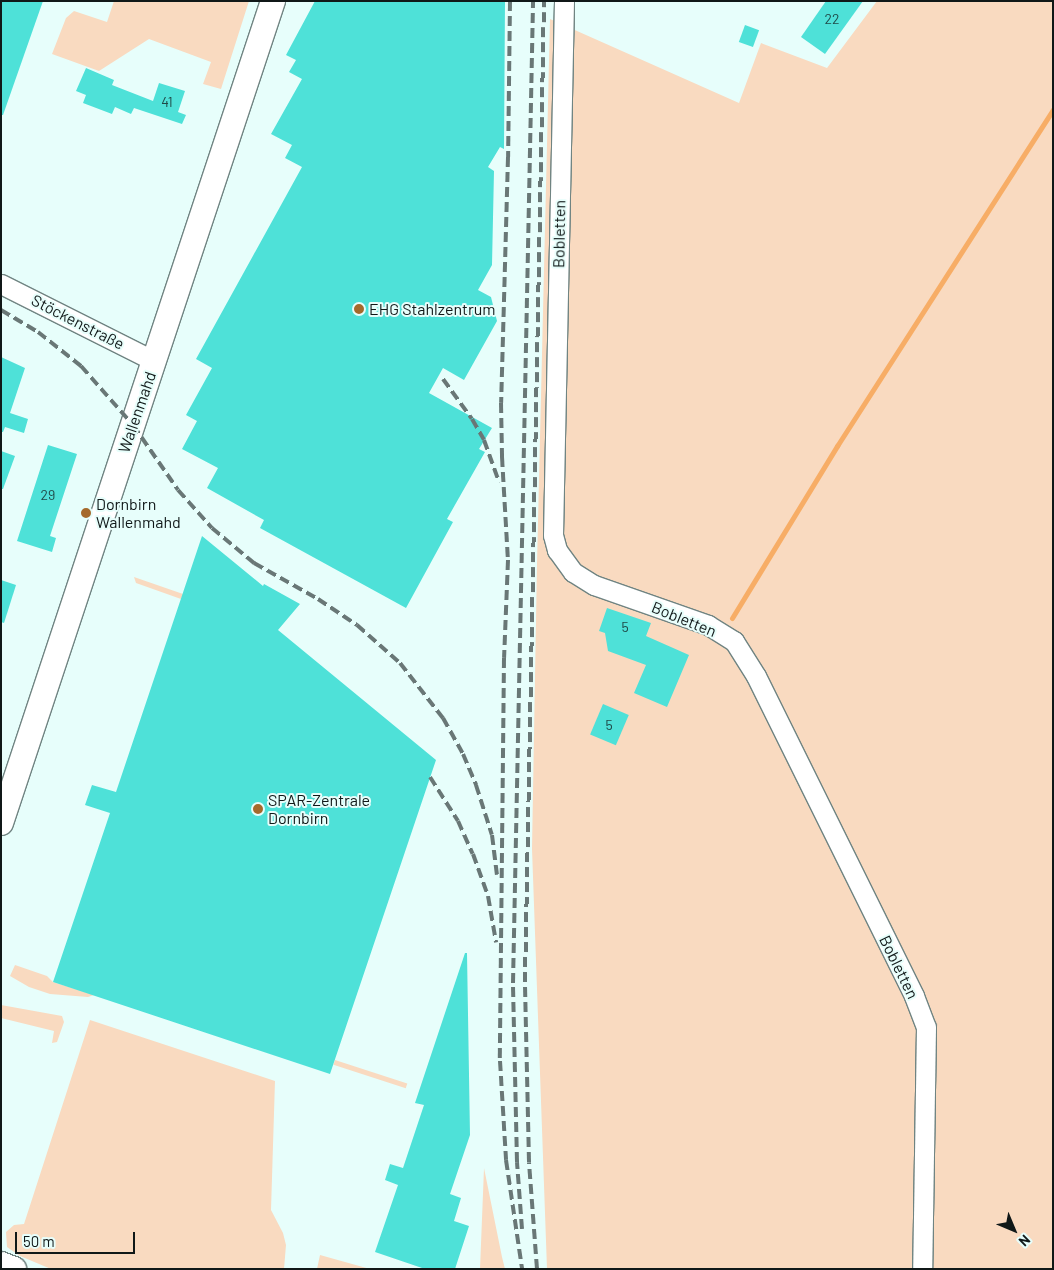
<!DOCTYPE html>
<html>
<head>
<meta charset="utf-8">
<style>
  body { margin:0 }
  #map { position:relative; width:1054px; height:1270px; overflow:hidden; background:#e7fefb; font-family:Barlow,sans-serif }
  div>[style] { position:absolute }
  .green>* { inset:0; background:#f9dac0; transform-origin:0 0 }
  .stream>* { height:5px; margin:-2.5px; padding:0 2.5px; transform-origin:2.5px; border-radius:2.5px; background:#f7ad66 }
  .building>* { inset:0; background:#4ee1d8; transform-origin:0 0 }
  .roads { filter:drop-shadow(1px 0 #708482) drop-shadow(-1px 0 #708482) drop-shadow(0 1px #708482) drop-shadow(0 -1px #708482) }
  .minor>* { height:19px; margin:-9.5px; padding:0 9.5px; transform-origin:9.5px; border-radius:9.5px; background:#fff }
  .major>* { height:24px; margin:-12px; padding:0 12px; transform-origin:12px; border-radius:12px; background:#fff }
  .rail>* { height:4px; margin-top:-2px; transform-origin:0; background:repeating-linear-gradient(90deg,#697776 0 10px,transparent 0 15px) }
  .dots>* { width:14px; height:14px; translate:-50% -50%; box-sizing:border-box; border:2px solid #e7fefb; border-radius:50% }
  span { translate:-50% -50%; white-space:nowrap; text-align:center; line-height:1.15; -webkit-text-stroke:4px #e7fefb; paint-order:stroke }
  .number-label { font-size:14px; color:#204a48 }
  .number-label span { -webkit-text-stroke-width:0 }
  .street-label { font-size:16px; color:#101818 }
  .poi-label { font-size:16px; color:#101818 }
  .left { translate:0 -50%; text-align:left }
  .frame { position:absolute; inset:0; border:2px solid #101818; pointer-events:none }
  .north { position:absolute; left:989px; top:1205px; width:50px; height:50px; -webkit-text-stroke:4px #e7fefb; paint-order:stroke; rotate:135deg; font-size:14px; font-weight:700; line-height:20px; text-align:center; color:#101818 }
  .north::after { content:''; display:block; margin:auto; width:18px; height:22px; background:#101818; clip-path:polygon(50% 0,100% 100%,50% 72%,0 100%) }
  .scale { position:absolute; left:15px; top:1232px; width:120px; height:22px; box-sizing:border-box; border:2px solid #101818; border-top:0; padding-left:6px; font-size:15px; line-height:18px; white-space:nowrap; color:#101818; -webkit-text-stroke:4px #e7fefb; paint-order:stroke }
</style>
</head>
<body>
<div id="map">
  <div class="green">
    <i style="clip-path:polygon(114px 1px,249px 1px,221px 89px,203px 84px,211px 62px,149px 39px,99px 71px,52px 54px,66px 18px,74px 11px,107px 22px)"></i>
    <i style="clip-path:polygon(877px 1px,1053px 1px,1053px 1269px,547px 1269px,532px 849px,537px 563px,550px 19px,739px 103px,761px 43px,827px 68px)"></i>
    <i style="clip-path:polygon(134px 577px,183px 594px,181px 599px,136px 583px)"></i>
    <i style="clip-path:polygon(15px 965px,47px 976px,53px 982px,94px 995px,88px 997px,50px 994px,29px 987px,10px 976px)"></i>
    <i style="clip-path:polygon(1px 1005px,62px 1016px,64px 1022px,57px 1042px,52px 1043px,54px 1031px,1px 1018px)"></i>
    <i style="clip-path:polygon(90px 1020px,275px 1081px,271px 1210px,283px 1233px,286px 1245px,284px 1269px,51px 1269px,20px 1256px,7px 1247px,6px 1232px,14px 1225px,24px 1224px)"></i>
    <i style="left:335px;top:1060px;width:76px;height:5px;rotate:18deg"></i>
    <i style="clip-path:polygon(484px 1168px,502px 1257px,505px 1269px,480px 1269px)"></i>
    <i style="clip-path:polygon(320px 1255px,370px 1269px,317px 1269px)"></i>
  </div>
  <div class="stream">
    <i style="left:732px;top:618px;width:202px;rotate:-58.6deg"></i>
    <i style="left:837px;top:446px;width:400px;rotate:-57.3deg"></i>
  </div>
  <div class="building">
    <i style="clip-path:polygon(1px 1px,43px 1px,3px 115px,1px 115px)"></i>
    <i style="clip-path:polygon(315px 1px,505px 1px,504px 149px,500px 147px,488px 167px,494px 171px,492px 265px,478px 290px,491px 297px,497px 321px,464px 380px,443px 368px,429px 393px,492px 428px,479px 449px,485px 452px,447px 519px,453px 522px,406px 608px,260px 528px,264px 520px,207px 488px,218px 468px,182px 449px,197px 421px,186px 415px,212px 368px,196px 359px,302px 167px,285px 158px,292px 145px,271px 134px,302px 79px,289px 72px,296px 60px,286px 55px)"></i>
    <i style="clip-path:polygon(826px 1px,863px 1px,825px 54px,801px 37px)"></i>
    <i style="left:745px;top:25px;width:15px;height:18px;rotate:20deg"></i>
    <i style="clip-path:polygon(86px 68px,114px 80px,112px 85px,153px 101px,159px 83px,185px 91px,178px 112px,186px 115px,182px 124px,134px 108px,131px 114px,115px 107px,112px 114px,83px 103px,86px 95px,76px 91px)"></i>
    <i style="clip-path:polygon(1px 357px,25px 368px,10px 413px,28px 419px,24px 433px,5px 427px,3px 432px,1px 432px)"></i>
    <i style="clip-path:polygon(48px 445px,77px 454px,50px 536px,56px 538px,52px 552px,17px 541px)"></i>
    <i style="clip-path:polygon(1px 451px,15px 456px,3px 489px,1px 489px)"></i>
    <i style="clip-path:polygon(202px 536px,263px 586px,264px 584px,300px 604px,278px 630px,436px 760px,330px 1074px,53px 982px,110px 813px,85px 805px,92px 785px,116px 792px)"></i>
    <i style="clip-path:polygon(1px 580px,16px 585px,4px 623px,1px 622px)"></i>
    <i style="clip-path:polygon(607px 608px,651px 623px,646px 636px,689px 655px,667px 707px,634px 693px,646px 665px,608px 651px,605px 633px,599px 631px)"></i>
    <i style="left:603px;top:704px;width:28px;height:33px;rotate:23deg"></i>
    <i style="clip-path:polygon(465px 953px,467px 953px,470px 1135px,450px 1194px,461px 1198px,454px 1221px,469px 1226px,455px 1269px,425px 1269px,375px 1252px,398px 1185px,385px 1180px,390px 1164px,403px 1168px,424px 1105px,415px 1103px)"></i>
  </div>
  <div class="roads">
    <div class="minor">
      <i style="left:564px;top:1px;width:534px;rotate:91.18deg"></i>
      <i style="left:553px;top:535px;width:16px;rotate:75deg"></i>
      <i style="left:557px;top:550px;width:27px;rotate:54deg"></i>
      <i style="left:573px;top:572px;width:25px;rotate:32deg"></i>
      <i style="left:594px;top:585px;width:121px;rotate:19.3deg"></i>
      <i style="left:708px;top:625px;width:31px;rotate:32deg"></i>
      <i style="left:734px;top:641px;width:41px;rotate:57.8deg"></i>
      <i style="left:756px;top:676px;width:357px;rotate:63.7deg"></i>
      <i style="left:914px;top:996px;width:33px;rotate:69deg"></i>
      <i style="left:926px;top:1027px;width:242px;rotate:90.9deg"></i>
      <i style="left:1px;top:284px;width:171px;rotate:26.7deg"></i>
    </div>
    <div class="major">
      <i style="left:1px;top:823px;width:866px;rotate:-71.69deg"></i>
      <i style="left:1px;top:1264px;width:14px;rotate:21deg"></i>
    </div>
  </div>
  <div class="rail">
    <i style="left:510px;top:1px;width:156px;rotate:90.7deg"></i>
    <i style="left:508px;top:157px;width:246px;rotate:91.6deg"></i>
    <i style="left:501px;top:403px;width:54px;rotate:88.9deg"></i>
    <i style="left:502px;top:457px;width:103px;rotate:86.7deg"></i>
    <i style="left:508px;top:560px;width:98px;rotate:92.3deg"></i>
    <i style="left:504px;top:658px;width:403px;rotate:90.6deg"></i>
    <i style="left:500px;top:1061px;width:99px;rotate:86.5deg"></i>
    <i style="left:506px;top:1160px;width:110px;rotate:81.6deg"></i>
    <i style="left:1px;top:310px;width:43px;rotate:30.7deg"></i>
    <i style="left:38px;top:332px;width:55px;rotate:38.3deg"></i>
    <i style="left:81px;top:366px;width:79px;rotate:48.6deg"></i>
    <i style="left:133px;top:425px;width:79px;rotate:55.3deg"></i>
    <i style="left:178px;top:490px;width:51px;rotate:48.2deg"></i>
    <i style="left:212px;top:528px;width:55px;rotate:39.8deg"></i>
    <i style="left:254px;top:563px;width:73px;rotate:29.4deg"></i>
    <i style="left:318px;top:599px;width:47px;rotate:33.7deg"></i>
    <i style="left:357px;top:625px;width:57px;rotate:41.5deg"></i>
    <i style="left:400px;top:663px;width:70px;rotate:52deg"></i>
    <i style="left:443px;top:718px;width:41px;rotate:60.9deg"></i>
    <i style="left:463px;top:754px;width:34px;rotate:67deg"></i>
    <i style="left:476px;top:785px;width:52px;rotate:72.3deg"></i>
    <i style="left:492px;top:835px;width:40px;rotate:82.9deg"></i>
    <i style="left:443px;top:379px;width:49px;rotate:54.1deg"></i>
    <i style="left:472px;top:419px;width:24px;rotate:60deg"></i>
    <i style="left:484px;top:440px;width:45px;rotate:70.3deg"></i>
    <i style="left:430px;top:777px;width:52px;rotate:57.5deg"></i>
    <i style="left:458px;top:821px;width:36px;rotate:66deg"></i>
    <i style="left:473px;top:854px;width:45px;rotate:70.3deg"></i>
    <i style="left:488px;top:896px;width:47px;rotate:80.1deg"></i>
    <i style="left:522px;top:1229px;width:67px;rotate:-94.3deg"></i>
    <i style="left:517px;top:1162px;width:179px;rotate:-91.3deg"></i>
    <i style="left:513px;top:983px;width:982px;rotate:-88.83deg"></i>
    <i style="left:537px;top:1269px;width:107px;rotate:-94.3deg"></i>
    <i style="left:529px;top:1162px;width:180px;rotate:-91.3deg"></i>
    <i style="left:525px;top:982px;width:981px;rotate:-88.89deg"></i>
  </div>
  <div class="dots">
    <i style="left:359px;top:309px;background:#a5692b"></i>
    <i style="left:86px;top:513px;background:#a5692b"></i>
    <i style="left:258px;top:809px;background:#a5692b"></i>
  </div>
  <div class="number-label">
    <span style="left:832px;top:19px">22</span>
    <span style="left:167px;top:102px">41</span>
    <span style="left:48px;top:495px">29</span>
    <span style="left:625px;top:627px">5</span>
    <span style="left:609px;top:725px">5</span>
  </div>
  <div class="street-label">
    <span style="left:559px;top:234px;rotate:-89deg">Bobletten</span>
    <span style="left:78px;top:322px;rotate:27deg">Stöckenstraße</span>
    <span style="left:137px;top:412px;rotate:-71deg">Wallenmahd</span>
    <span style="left:684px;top:619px;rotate:22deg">Bobletten</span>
    <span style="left:899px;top:967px;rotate:64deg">Bobletten</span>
  </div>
  <div class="poi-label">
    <span class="left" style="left:369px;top:309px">EHG Stahlzentrum</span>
    <span class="left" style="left:96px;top:513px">Dornbirn<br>Wallenmahd</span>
    <span class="left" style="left:268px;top:809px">SPAR-Zentrale<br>Dornbirn</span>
  </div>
  <div class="frame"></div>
  <div class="north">N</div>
  <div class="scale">50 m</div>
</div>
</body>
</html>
